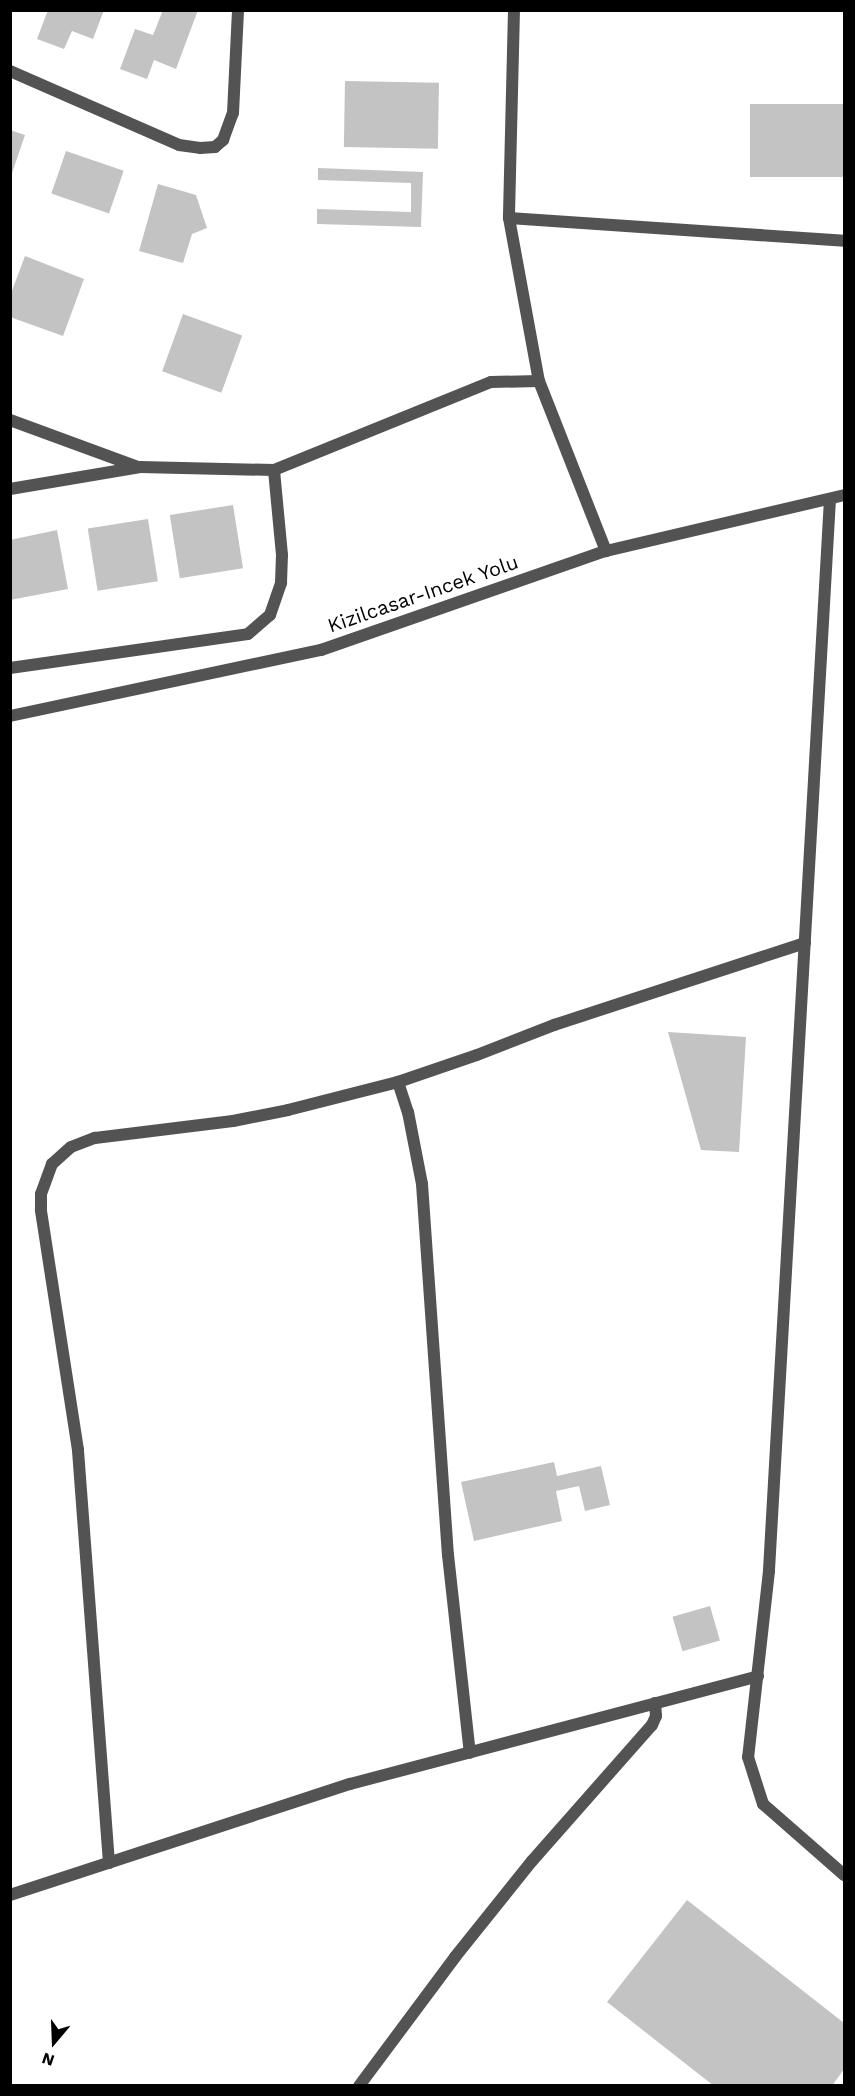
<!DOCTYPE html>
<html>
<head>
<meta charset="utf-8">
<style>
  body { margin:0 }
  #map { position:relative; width:855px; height:2096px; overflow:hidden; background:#fff; font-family:"Work Sans",sans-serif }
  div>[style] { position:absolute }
  .building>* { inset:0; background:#c3c3c3; transform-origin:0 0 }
  .service>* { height:12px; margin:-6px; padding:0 6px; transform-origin:6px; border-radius:6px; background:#535353 }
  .minor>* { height:12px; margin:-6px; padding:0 6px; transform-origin:6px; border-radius:6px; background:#535353 }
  span { translate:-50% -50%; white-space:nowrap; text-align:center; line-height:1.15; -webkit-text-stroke:4.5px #fff; paint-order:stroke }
  .street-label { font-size:20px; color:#000 }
  .frame { position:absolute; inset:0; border:12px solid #000; pointer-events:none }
  .north { position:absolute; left:24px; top:2012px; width:60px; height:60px; -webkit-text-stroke:4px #fff; paint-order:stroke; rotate:199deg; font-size:16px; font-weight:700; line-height:24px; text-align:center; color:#000 }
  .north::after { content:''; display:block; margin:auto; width:21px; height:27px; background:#000; clip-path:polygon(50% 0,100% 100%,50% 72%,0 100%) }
</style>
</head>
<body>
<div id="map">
  <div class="building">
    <i style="clip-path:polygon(48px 10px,104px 10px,93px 39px,72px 31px,64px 49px,37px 39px)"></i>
    <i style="clip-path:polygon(163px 10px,198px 10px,176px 69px,154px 60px,147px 79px,120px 69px,135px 29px,153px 35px)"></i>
    <i style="left:345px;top:81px;width:94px;height:66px;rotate:1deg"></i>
    <i style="left:844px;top:104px;width:73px;height:94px;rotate:90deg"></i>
    <i style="clip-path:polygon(10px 130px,25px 135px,11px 176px,10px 176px)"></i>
    <i style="left:66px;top:151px;width:61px;height:45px;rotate:19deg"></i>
    <i style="clip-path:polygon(318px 168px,423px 172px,421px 227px,317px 224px,317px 209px,411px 212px,411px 183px,318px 180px)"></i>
    <i style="clip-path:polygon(158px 184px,196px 195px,207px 228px,192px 234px,183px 263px,139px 251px)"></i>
    <i style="clip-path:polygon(25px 256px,84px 279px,63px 336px,10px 317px,10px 296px)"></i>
    <i style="left:183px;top:314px;width:63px;height:61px;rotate:20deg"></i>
    <i style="left:233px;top:505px;width:64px;height:64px;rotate:81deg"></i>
    <i style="left:148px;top:519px;width:63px;height:61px;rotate:81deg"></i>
    <i style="clip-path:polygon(57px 530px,68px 589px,10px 600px,10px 540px)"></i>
    <i style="clip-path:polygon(668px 1032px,746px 1037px,739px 1152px,701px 1150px)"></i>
    <i style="clip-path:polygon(554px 1462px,557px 1476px,601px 1466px,610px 1505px,585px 1511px,579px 1486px,556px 1491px,562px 1521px,474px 1541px,461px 1482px)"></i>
    <i style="left:710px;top:1606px;width:36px;height:39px;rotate:74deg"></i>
    <i style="clip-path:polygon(687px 1900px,844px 2023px,844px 2069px,832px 2086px,714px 2086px,607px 2002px)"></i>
  </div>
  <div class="service">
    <i style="left:398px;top:1082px;width:32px;rotate:72deg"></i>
    <i style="left:408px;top:1112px;width:73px;rotate:79deg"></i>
    <i style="left:422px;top:1184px;width:372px;rotate:86deg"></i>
    <i style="left:448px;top:1555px;width:199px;rotate:83.7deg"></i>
    <i style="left:109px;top:1863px;width:414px;rotate:-94.3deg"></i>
    <i style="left:78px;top:1450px;width:243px;rotate:-98.8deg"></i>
    <i style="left:41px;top:1210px;width:16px;rotate:-90deg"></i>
    <i style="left:41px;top:1194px;width:32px;rotate:-70deg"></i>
    <i style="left:52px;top:1164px;width:25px;rotate:-42deg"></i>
    <i style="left:71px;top:1147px;width:26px;rotate:-21deg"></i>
    <i style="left:95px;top:1138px;width:139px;rotate:-7deg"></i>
    <i style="left:233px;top:1121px;width:56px;rotate:-11.3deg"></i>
    <i style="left:288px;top:1110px;width:114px;rotate:-14.3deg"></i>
    <i style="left:398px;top:1082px;width:83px;rotate:-18.9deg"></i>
    <i style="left:477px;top:1055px;width:83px;rotate:-21.3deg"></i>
    <i style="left:554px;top:1025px;width:264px;rotate:-18.1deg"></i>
    <i style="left:359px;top:2086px;width:161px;rotate:-53.3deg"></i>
    <i style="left:455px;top:1957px;width:123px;rotate:-51.3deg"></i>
    <i style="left:532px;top:1861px;width:181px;rotate:-48.6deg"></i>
    <i style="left:652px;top:1725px;width:10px;rotate:-66deg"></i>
    <i style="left:656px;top:1716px;width:13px;rotate:-94deg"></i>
  </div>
  <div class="minor">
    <i style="left:514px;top:10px;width:208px;rotate:91.4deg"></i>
    <i style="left:509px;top:218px;width:166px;rotate:79.6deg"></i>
    <i style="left:539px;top:381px;width:183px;rotate:68.5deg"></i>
    <i style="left:10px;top:71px;width:184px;rotate:23.6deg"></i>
    <i style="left:179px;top:145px;width:21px;rotate:8deg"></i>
    <i style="left:200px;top:148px;width:15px;rotate:-4deg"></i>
    <i style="left:215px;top:147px;width:11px;rotate:-41deg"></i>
    <i style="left:223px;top:140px;width:29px;rotate:-70deg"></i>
    <i style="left:233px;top:113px;width:103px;rotate:-87.2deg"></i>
    <i style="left:509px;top:218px;width:336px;rotate:3.9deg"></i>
    <i style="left:10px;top:420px;width:136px;rotate:20.2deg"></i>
    <i style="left:10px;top:489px;width:132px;rotate:-9.6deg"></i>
    <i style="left:140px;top:467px;width:134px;rotate:1.3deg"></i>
    <i style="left:274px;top:470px;width:234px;rotate:-22.1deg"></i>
    <i style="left:491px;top:382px;width:48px;rotate:-1.2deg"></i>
    <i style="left:830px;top:499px;width:1074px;rotate:93.26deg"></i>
    <i style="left:769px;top:1571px;width:187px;rotate:96.4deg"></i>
    <i style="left:748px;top:1757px;width:49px;rotate:72.3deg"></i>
    <i style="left:763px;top:1804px;width:108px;rotate:41.2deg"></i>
    <i style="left:10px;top:668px;width:240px;rotate:-8.1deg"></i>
    <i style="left:248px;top:634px;width:29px;rotate:-41deg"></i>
    <i style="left:270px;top:615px;width:34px;rotate:-71deg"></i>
    <i style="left:281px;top:583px;width:28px;rotate:-88deg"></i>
    <i style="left:282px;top:555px;width:85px;rotate:-95.4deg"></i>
    <i style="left:10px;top:716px;width:318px;rotate:-12deg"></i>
    <i style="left:321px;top:650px;width:302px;rotate:-19.2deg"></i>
    <i style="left:606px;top:551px;width:244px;rotate:-13.2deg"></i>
    <i style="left:10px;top:1895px;width:358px;rotate:-18.1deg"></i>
    <i style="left:350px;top:1784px;width:422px;rotate:-14.8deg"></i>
  </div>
  <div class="street-label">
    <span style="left:423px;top:594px;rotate:-19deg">Kizilcasar-Incek Yolu</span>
  </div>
  <div class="frame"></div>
  <div class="north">N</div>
</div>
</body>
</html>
